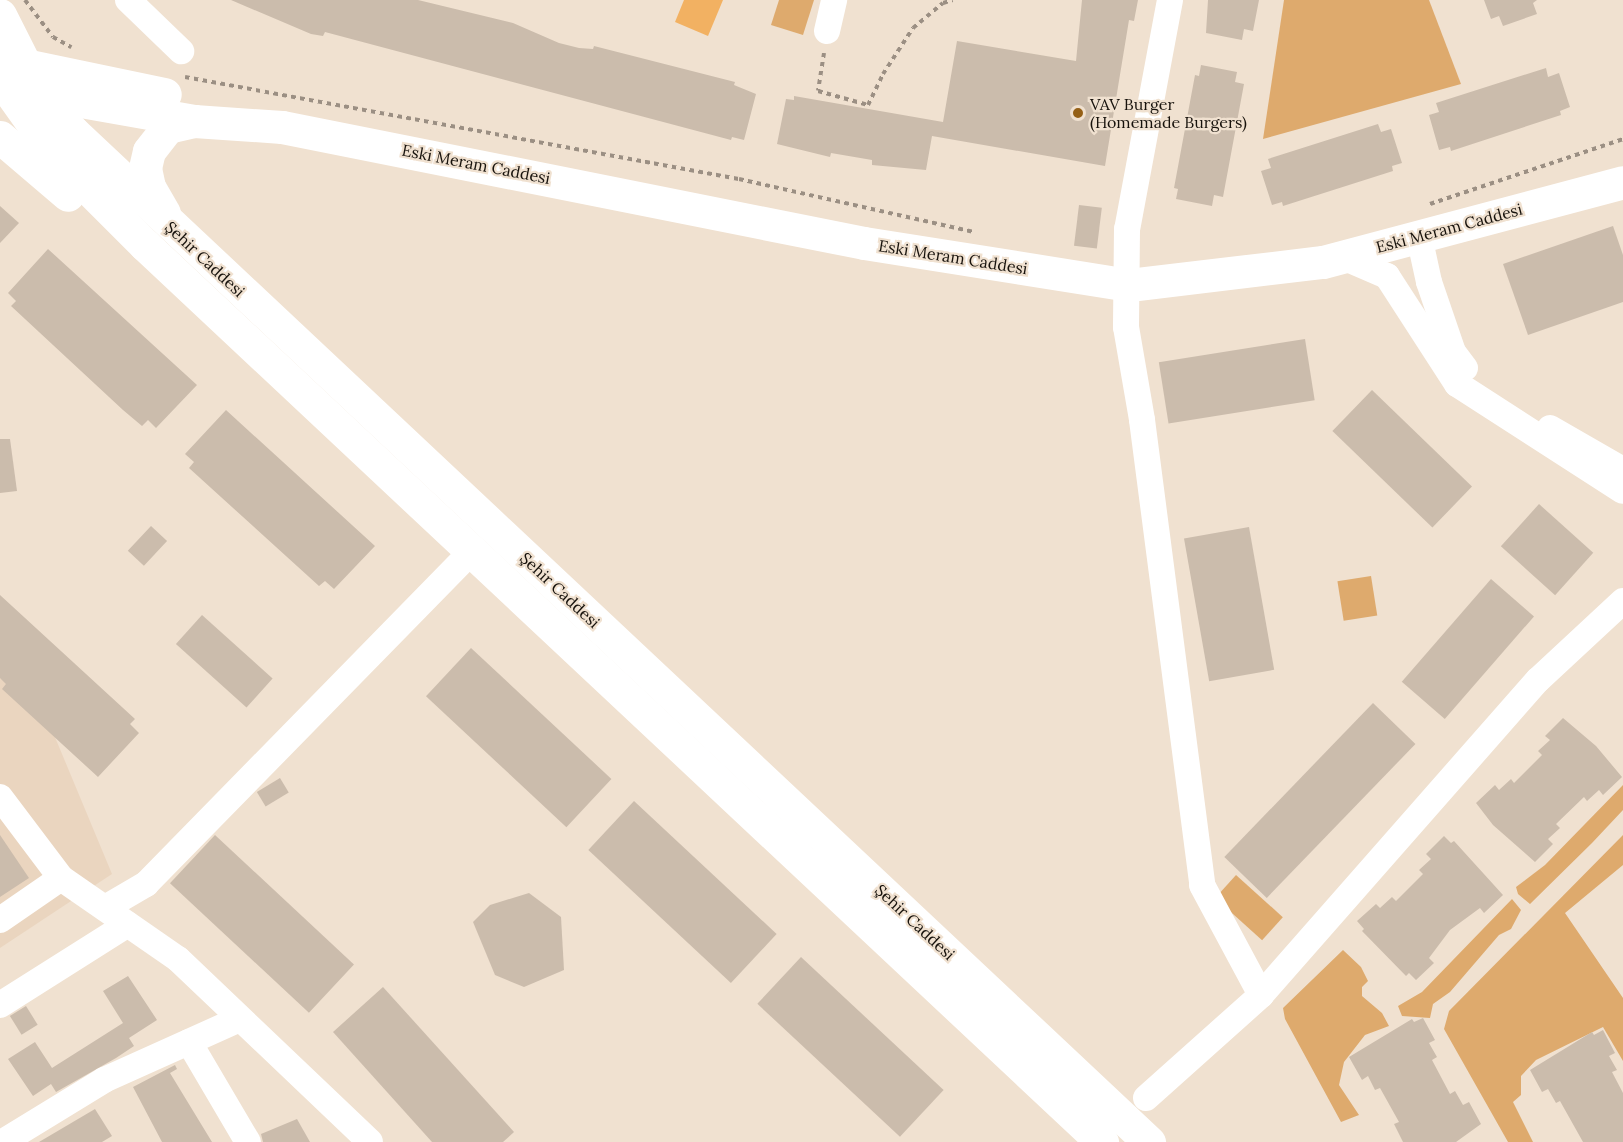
<!DOCTYPE html>
<html>
<head>
<meta charset="utf-8">
<style>
  body { margin:0 }
  #map { position:relative; width:1623px; height:1142px; overflow:hidden; background:#f0e1d0; font-family:Lora,serif }
  div>[style] { position:absolute }
  .built>* { inset:0; background:#ead5bf }
  .green>* { inset:0; background:#deaa6d; transform-origin:0 0 }
  .water>* { inset:0; background:#f2b162 }
  .building>* { inset:0; background:#cbbcac; transform-origin:0 0 }
  .path>* { height:4px; margin-top:-2px; transform-origin:0; background:repeating-linear-gradient(90deg,#9b8f83 0 4.5px,transparent 0 9px) }
  .minor>* { height:26px; margin:-13px; padding:0 13px; transform-origin:13px; border-radius:13px; background:#fff }
  .major>* { height:33px; margin:-16.5px; padding:0 16.5px; transform-origin:16.5px; border-radius:16.5px; background:#fff }
  .dots>* { width:16px; height:16px; translate:-50% -50%; box-sizing:border-box; border:3px solid #f0e1d0; border-radius:50% }
  span { translate:-50% -50%; white-space:nowrap; text-align:center; line-height:1.15; -webkit-text-stroke:4.5px #f0e1d0; paint-order:stroke }
  .poi-label { font-size:16px; color:#17120c }
  .left { translate:0 -50%; text-align:left }
  .street-label { font-size:16px; color:#17120c }
</style>
</head>
<body>
<div id="map">
  <div class="built">
    <i style="clip-path:polygon(0 605px,112px 874px,0 948px)"></i>
  </div>
  <div class="green">
    <i style="clip-path:polygon(779px 0,814px 0,803px 35px,771px 25px)"></i>
    <i style="clip-path:polygon(1284px 0,1429px 0,1461px 84px,1263px 139px)"></i>
    <i style="left:1371px;top:576px;width:40px;height:34px;rotate:81deg"></i>
    <i style="clip-path:polygon(1623px 785px,1623px 810px,1592px 843px,1530px 904px,1518px 894px,1516px 887px,1545px 865px)"></i>
    <i style="clip-path:polygon(1623px 835px,1623px 865px,1565px 913px,1623px 998px,1623px 1061px,1603px 1027px,1536px 1060px,1521px 1076px,1521px 1095px,1513px 1102px,1533px 1142px,1508px 1142px,1444px 1029px,1449px 1011px)"></i>
    <i style="left:1236px;top:875px;width:63px;height:31px;rotate:42deg"></i>
    <i style="clip-path:polygon(1512px 899px,1521px 910px,1511px 929px,1499px 935px,1450px 992px,1433px 1004px,1430px 1018px,1402px 1016px,1398px 1006px,1422px 992px)"></i>
    <i style="clip-path:polygon(1343px 950px,1361px 967px,1368px 981px,1362px 987px,1362px 996px,1382px 1013px,1389px 1026px,1365px 1035px,1344px 1062px,1339px 1085px,1359px 1115px,1341px 1122px,1285px 1019px,1283px 1008px)"></i>
  </div>
  <div class="water">
    <i style="clip-path:polygon(684px 0,723px 0,708px 36px,675px 22px)"></i>
  </div>
  <div class="building">
    <i style="clip-path:polygon(231px 0,418px 0,513px 23px,559px 43px,579px 48px,593px 49px,594px 46px,735px 82px,734px 85px,756px 94px,744px 140px,732px 137px,731px 140px,325px 32px,323px 36px,311px 34px)"></i>
    <i style="clip-path:polygon(1082px 0,1138px 0,1134px 21px,1129px 20px,1105px 166px,932px 136px,926px 170px,872px 165px,872px 160px,831px 153px,830px 157px,777px 144px,786px 99px,794px 100px,794px 96px,943px 122px,957px 41px,1076px 61px)"></i>
    <i style="clip-path:polygon(1208px 0,1259px 0,1253px 31px,1244px 29px,1242px 40px,1206px 33px)"></i>
    <i style="clip-path:polygon(1484px 0,1537px 0,1533px 3px,1537px 14px,1503px 26px,1499px 16px,1491px 19px)"></i>
    <i style="clip-path:polygon(1201px 65px,1237px 72px,1235px 82px,1244px 84px,1223px 197px,1214px 195px,1212px 206px,1176px 199px,1178px 189px,1174px 188px,1195px 75px,1199px 76px)"></i>
    <i style="clip-path:polygon(1546px 68px,1548px 77px,1559px 73px,1570px 107px,1560px 111px,1561px 115px,1451px 151px,1450px 147px,1439px 150px,1429px 115px,1439px 112px,1436px 103px)"></i>
    <i style="clip-path:polygon(1378px 124px,1381px 132px,1391px 129px,1402px 163px,1392px 166px,1393px 171px,1283px 206px,1282px 202px,1272px 205px,1261px 171px,1271px 168px,1268px 159px)"></i>
    <i style="left:1079px;top:205px;width:23px;height:41px;rotate:7deg"></i>
    <i style="clip-path:polygon(0 206px,19px 223px,0 243px)"></i>
    <i style="clip-path:polygon(1613px 226px,1623px 255px,1623px 302px,1528px 335px,1503px 264px)"></i>
    <i style="clip-path:polygon(48px 249px,197px 385px,156px 428px,148px 420px,142px 426px,123px 410px,11px 306px,16px 301px,8px 293px)"></i>
    <i style="left:1305px;top:339px;width:62px;height:148px;rotate:81deg"></i>
    <i style="left:1372px;top:390px;width:139px;height:57px;rotate:44deg"></i>
    <i style="clip-path:polygon(226px 410px,375px 546px,334px 589px,325px 581px,319px 586px,189px 468px,194px 462px,185px 454px)"></i>
    <i style="clip-path:polygon(0 439px,10px 439px,17px 491px,0 493px)"></i>
    <i style="left:1539px;top:504px;width:73px;height:57px;rotate:42deg"></i>
    <i style="left:151px;top:526px;width:22px;height:34px;rotate:43deg"></i>
    <i style="left:1249px;top:527px;width:145px;height:66px;rotate:80deg"></i>
    <i style="left:1491px;top:579px;width:57px;height:136px;rotate:41deg"></i>
    <i style="clip-path:polygon(0 595px,135px 719px,130px 724px,139px 733px,98px 777px,2px 689px,6px 684px,0 678px)"></i>
    <i style="left:202px;top:615px;width:95px;height:39px;rotate:42deg"></i>
    <i style="left:471px;top:648px;width:192px;height:66px;rotate:43deg"></i>
    <i style="left:1373px;top:703px;width:59px;height:214px;rotate:44deg"></i>
    <i style="clip-path:polygon(1563px 718px,1596px 746px,1622px 777px,1603px 795px,1599px 790px,1587px 801px,1584px 797px,1556px 824px,1560px 828px,1548px 839px,1553px 844px,1535px 862px,1493px 825px,1476px 803px,1495px 785px,1499px 790px,1511px 779px,1514px 783px,1542px 755px,1538px 751px,1550px 740px,1545px 736px)"></i>
    <i style="left:280px;top:778px;width:17px;height:27px;rotate:59deg"></i>
    <i style="left:634px;top:801px;width:195px;height:67px;rotate:43deg"></i>
    <i style="clip-path:polygon(0 835px,29px 878px,0 897px)"></i>
    <i style="left:215px;top:835px;width:190px;height:66px;rotate:43deg"></i>
    <i style="clip-path:polygon(1444px 836px,1451px 843px,1454px 841px,1503px 895px,1484px 913px,1480px 908px,1450px 930px,1429px 958px,1434px 963px,1416px 980px,1409px 973px,1406px 976px,1362px 931px,1364px 929px,1357px 921px,1376px 904px,1380px 908px,1392px 897px,1396px 901px,1423px 874px,1419px 870px,1431px 859px,1426px 854px)"></i>
    <i style="clip-path:polygon(529px 893px,561px 917px,564px 970px,524px 987px,495px 975px,473px 922px,490px 905px)"></i>
    <i style="left:801px;top:957px;width:195px;height:64px;rotate:43deg"></i>
    <i style="clip-path:polygon(128px 976px,157px 1020px,129px 1038px,134px 1046px,116px 1058px,56px 1092px,51px 1084px,33px 1096px,8px 1059px,35px 1042px,52px 1068px,123px 1023px,103px 991px)"></i>
    <i style="clip-path:polygon(383px 987px,514px 1132px,503px 1142px,432px 1142px,333px 1032px)"></i>
    <i style="left:26px;top:1006px;width:22px;height:19px;rotate:58deg"></i>
    <i style="clip-path:polygon(1423px 1018px,1435px 1040px,1429px 1043px,1437px 1057px,1432px 1060px,1450px 1094px,1455px 1091px,1463px 1105px,1469px 1102px,1481px 1124px,1456px 1142px,1403px 1142px,1394px 1124px,1399px 1122px,1380px 1088px,1375px 1090px,1368px 1076px,1362px 1080px,1349px 1057px,1412px 1019px,1414px 1022px)"></i>
    <i style="clip-path:polygon(1603px 1030px,1615px 1053px,1609px 1056px,1617px 1070px,1612px 1072px,1623px 1093px,1623px 1142px,1583px 1142px,1560px 1101px,1556px 1103px,1548px 1089px,1542px 1092px,1530px 1070px,1592px 1032px,1594px 1035px)"></i>
    <i style="clip-path:polygon(175px 1065px,177px 1069px,170px 1073px,212px 1142px,162px 1142px,133px 1087px)"></i>
    <i style="clip-path:polygon(95px 1109px,112px 1136px,102px 1142px,39px 1142px)"></i>
    <i style="clip-path:polygon(297px 1119px,310px 1142px,263px 1142px,261px 1134px)"></i>
  </div>
  <div class="path">
    <i style="left:25px;top:0;width:46px;rotate:52.9deg"></i>
    <i style="left:53px;top:37px;width:21px;rotate:29deg"></i>
    <i style="left:824px;top:53px;width:38px;rotate:99deg"></i>
    <i style="left:818px;top:91px;width:52px;rotate:15.6deg"></i>
    <i style="left:868px;top:105px;width:34px;rotate:-64deg"></i>
    <i style="left:883px;top:74px;width:55px;rotate:-56.9deg"></i>
    <i style="left:913px;top:28px;width:39px;rotate:-40deg"></i>
    <i style="left:943px;top:3px;width:10px;rotate:-17deg"></i>
    <i style="left:185px;top:77px;width:563px;rotate:10.43deg"></i>
    <i style="left:739px;top:179px;width:242px;rotate:12.7deg"></i>
    <i style="left:1430px;top:204px;width:204px;rotate:-18.6deg"></i>
  </div>
  <div class="minor">
    <i style="left:128px;top:0;width:74px;rotate:43.9deg"></i>
    <i style="left:1170px;top:0;width:233px;rotate:100.6deg"></i>
    <i style="left:1127px;top:229px;width:98px;rotate:90.6deg"></i>
    <i style="left:1126px;top:327px;width:94px;rotate:80.2deg"></i>
    <i style="left:1142px;top:420px;width:469px;rotate:82.6deg"></i>
    <i style="left:1202px;top:885px;width:125px;rotate:61.8deg"></i>
    <i style="left:827px;top:31px;width:32px;rotate:-77deg"></i>
    <i style="left:1419px;top:236px;width:47px;rotate:77.7deg"></i>
    <i style="left:1429px;top:282px;width:74px;rotate:71.1deg"></i>
    <i style="left:1453px;top:352px;width:20px;rotate:53deg"></i>
    <i style="left:1343px;top:257px;width:48px;rotate:23.4deg"></i>
    <i style="left:1387px;top:276px;width:129px;rotate:57.1deg"></i>
    <i style="left:1457px;top:384px;width:197px;rotate:32.8deg"></i>
    <i style="left:1550px;top:428px;width:84px;rotate:29.9deg"></i>
    <i style="left:0;top:797px;width:101px;rotate:53deg"></i>
    <i style="left:61px;top:878px;width:142px;rotate:34.7deg"></i>
    <i style="left:178px;top:959px;width:265px;rotate:43.6deg"></i>
    <i style="left:105px;top:908px;width:48px;rotate:-30.3deg"></i>
    <i style="left:146px;top:884px;width:463px;rotate:-45.6deg"></i>
    <i style="left:0;top:920px;width:74px;rotate:-34.5deg"></i>
    <i style="left:0;top:1005px;width:151px;rotate:-32.3deg"></i>
    <i style="left:189px;top:1042px;width:116px;rotate:59.5deg"></i>
    <i style="left:1146px;top:1098px;width:154px;rotate:-41.8deg"></i>
    <i style="left:1261px;top:995px;width:419px;rotate:-48.7deg"></i>
    <i style="left:1538px;top:680px;width:116px;rotate:-42.9deg"></i>
    <i style="left:3px;top:1142px;width:119px;rotate:-31.5deg"></i>
    <i style="left:104px;top:1080px;width:149px;rotate:-24.2deg"></i>
  </div>
  <div class="major">
    <i style="left:0;top:15px;width:91px;rotate:63.2deg"></i>
    <i style="left:41px;top:96px;width:48px;rotate:48.4deg"></i>
    <i style="left:73px;top:132px;width:1476px;rotate:43.19deg"></i>
    <i style="left:10px;top:62px;width:158px;rotate:11.7deg"></i>
    <i style="left:0;top:78px;width:95px;rotate:54.5deg"></i>
    <i style="left:55px;top:155px;width:127px;rotate:45deg"></i>
    <i style="left:145px;top:245px;width:1312px;rotate:43.15deg"></i>
    <i style="left:7px;top:88px;width:190px;rotate:10deg"></i>
    <i style="left:194px;top:121px;width:88px;rotate:3.9deg"></i>
    <i style="left:282px;top:127px;width:593px;rotate:11.27deg"></i>
    <i style="left:864px;top:243px;width:268px;rotate:9deg"></i>
    <i style="left:1129px;top:285px;width:195px;rotate:-6.8deg"></i>
    <i style="left:1323px;top:262px;width:310px;rotate:-14.9deg"></i>
    <i style="left:0;top:137px;width:89px;rotate:40.5deg"></i>
    <i style="left:164px;top:213px;width:30px;rotate:-120deg"></i>
    <i style="left:149px;top:187px;width:19px;rotate:-102deg"></i>
    <i style="left:145px;top:168px;width:17px;rotate:-77deg"></i>
    <i style="left:149px;top:151px;width:31px;rotate:-52deg"></i>
    <i style="left:168px;top:127px;width:27px;rotate:-13deg"></i>
  </div>
  <div class="dots">
    <i style="left:1078px;top:113px;background:#956016"></i>
  </div>
  <div class="poi-label">
    <span class="left" style="left:1090px;top:113px">VAV Burger<br>(Homemade Burgers)</span>
  </div>
  <div class="street-label">
    <span style="left:476px;top:164px;rotate:11deg">Eski Meram Caddesi</span>
    <span style="left:1449px;top:228px;rotate:-15deg">Eski Meram Caddesi</span>
    <span style="left:953px;top:257px;rotate:9deg">Eski Meram Caddesi</span>
    <span style="left:205px;top:259px;rotate:43deg">Şehir Caddesi</span>
    <span style="left:560px;top:590px;rotate:43deg">Şehir Caddesi</span>
    <span style="left:915px;top:922px;rotate:43deg">Şehir Caddesi</span>
  </div>
</div>
</body>
</html>
